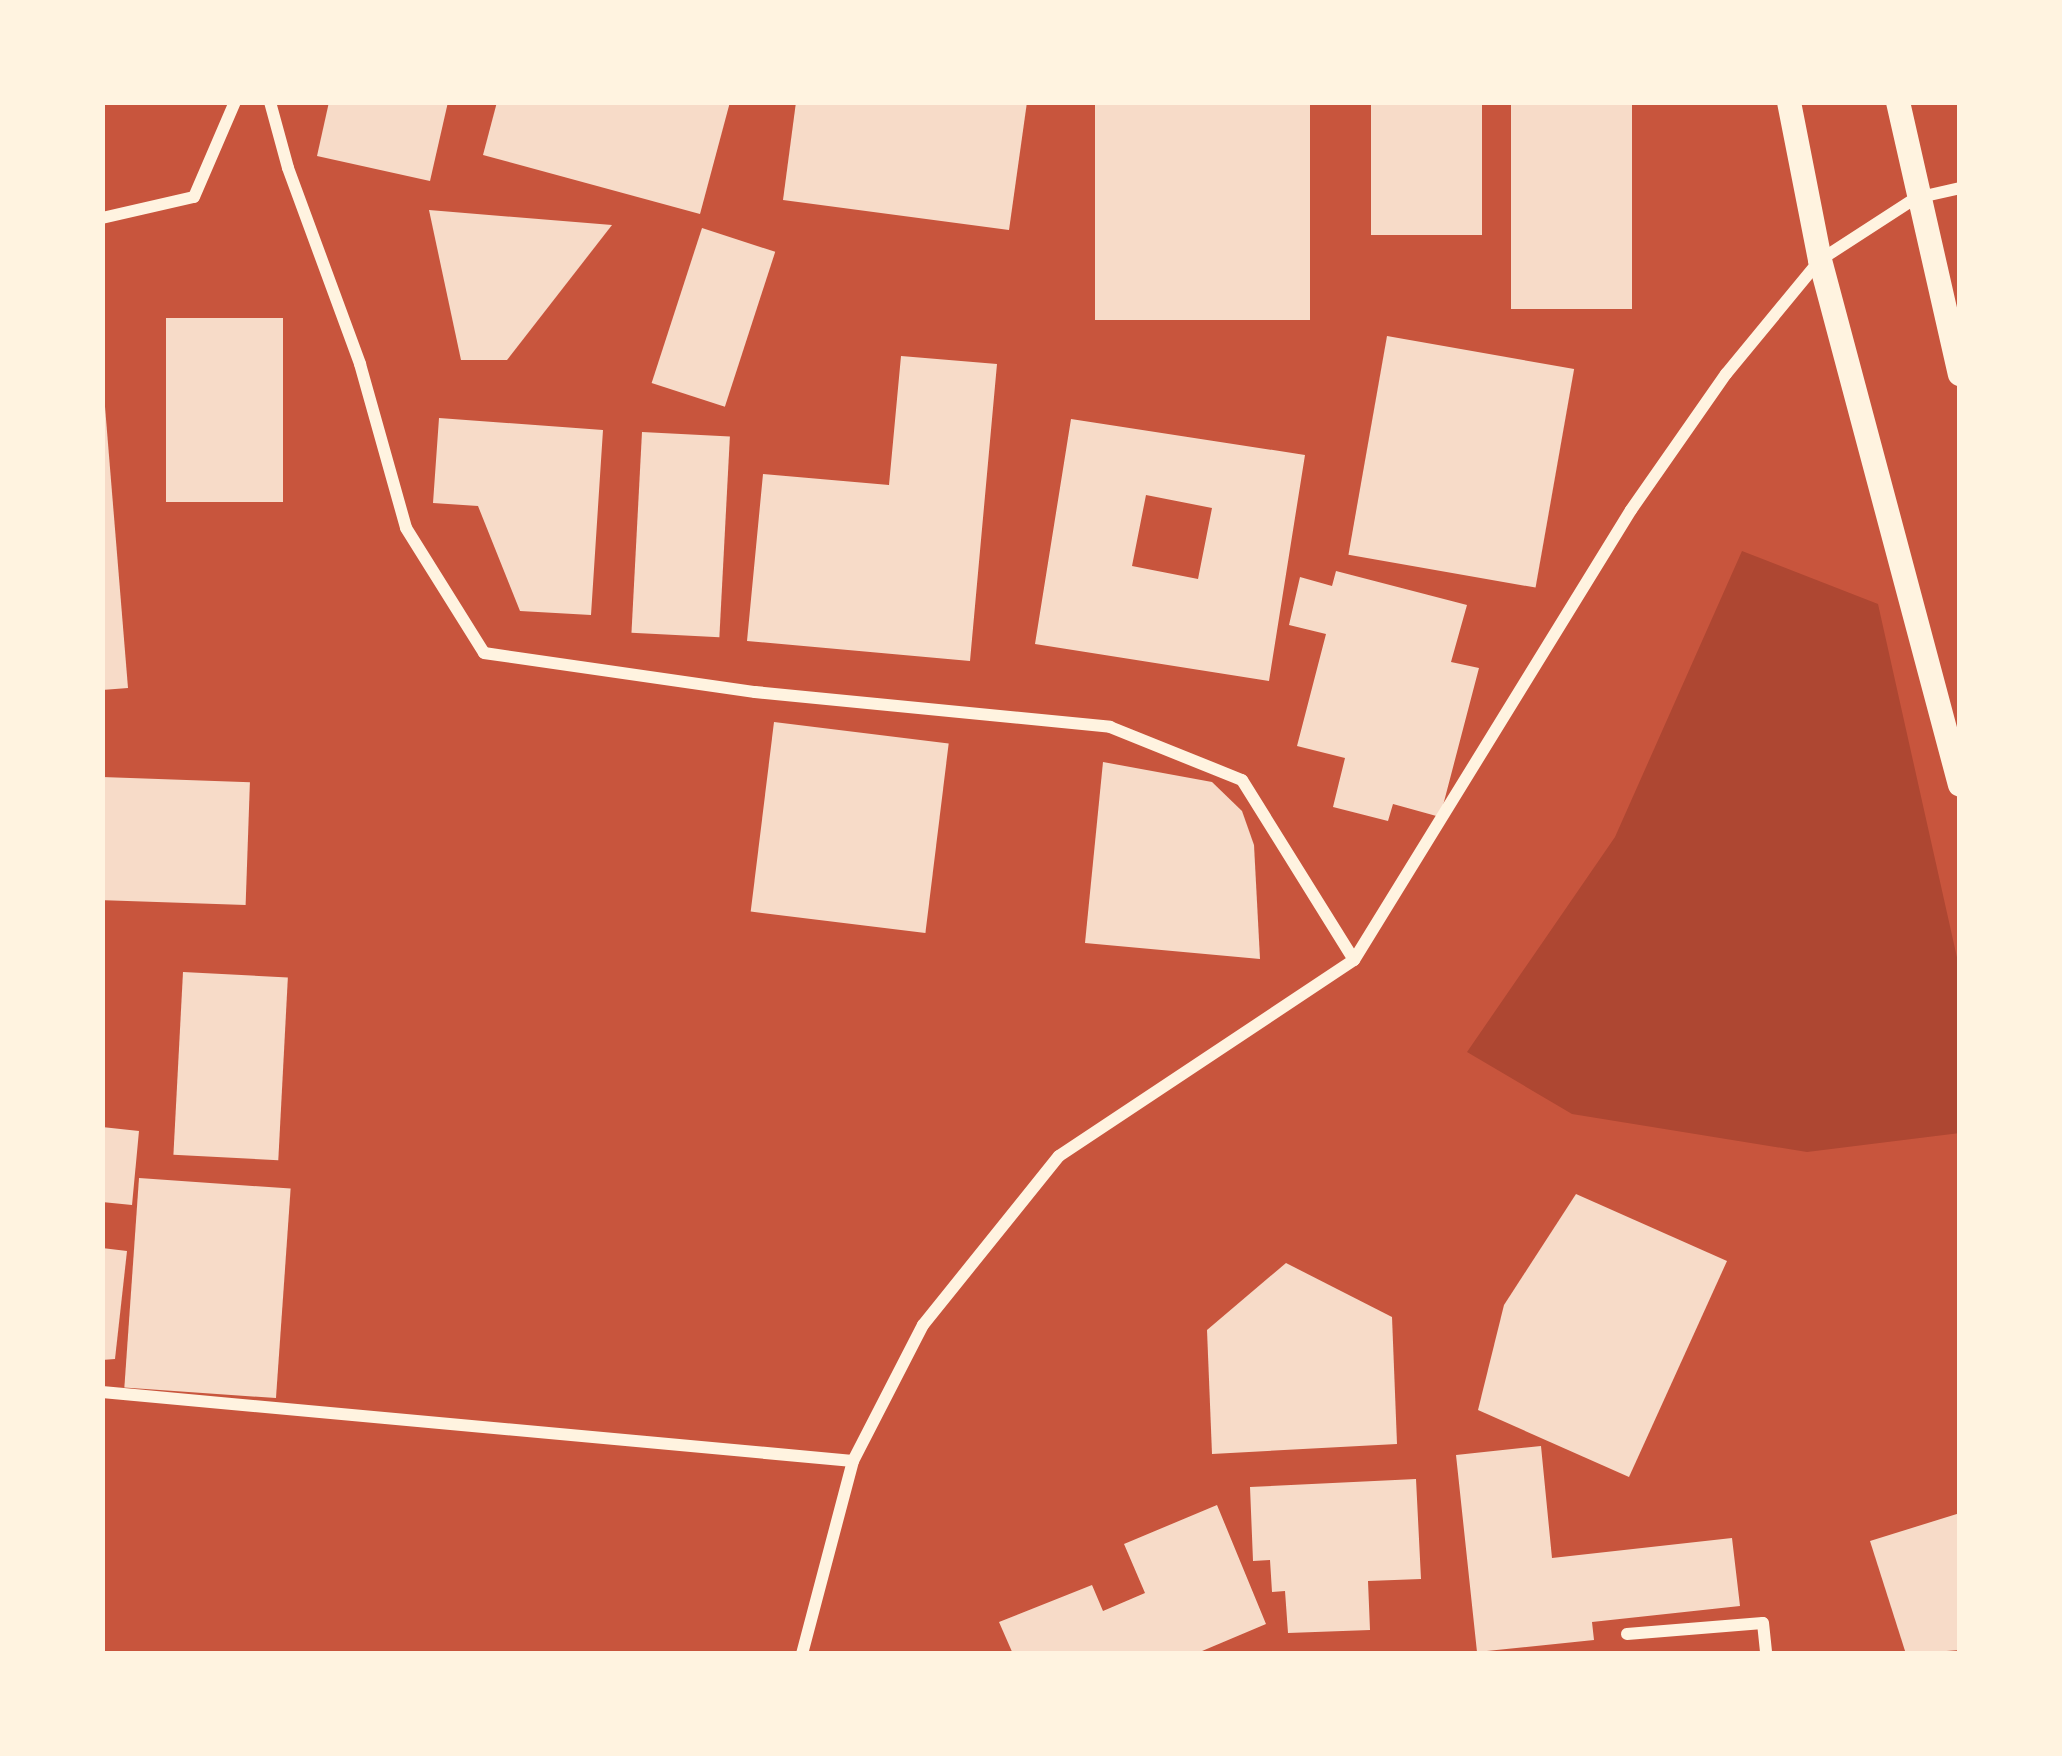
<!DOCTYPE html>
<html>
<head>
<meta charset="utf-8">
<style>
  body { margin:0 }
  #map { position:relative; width:2062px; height:1756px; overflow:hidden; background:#c8553d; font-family:Manrope,sans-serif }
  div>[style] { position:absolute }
  .green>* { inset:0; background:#ae4732 }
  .building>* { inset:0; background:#f7dbc8; transform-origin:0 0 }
  .minor>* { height:12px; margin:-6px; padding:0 6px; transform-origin:6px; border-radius:6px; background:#fff3e0 }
  .secondary>* { height:24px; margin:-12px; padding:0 12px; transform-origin:12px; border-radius:12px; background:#fff3e0 }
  span { translate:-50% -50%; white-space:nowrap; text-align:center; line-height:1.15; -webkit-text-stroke:9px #fff3e0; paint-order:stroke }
  .frame { position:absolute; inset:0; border:105px solid #fff3e0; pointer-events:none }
</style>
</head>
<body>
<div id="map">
  <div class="green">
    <i style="clip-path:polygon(1742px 551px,1878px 604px,1960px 971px,1960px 1133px,1807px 1152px,1572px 1114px,1467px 1052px,1615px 837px)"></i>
  </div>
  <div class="building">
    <i style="clip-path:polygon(329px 102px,448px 102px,430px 181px,317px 156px)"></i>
    <i style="clip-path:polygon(497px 102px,730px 102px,700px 214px,483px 155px)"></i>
    <i style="clip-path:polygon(796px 102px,1027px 102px,1009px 230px,783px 200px)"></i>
    <i style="left:1095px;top:102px;width:215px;height:218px"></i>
    <i style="left:1371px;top:102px;width:111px;height:133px"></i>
    <i style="left:1511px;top:102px;width:121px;height:207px"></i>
    <i style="clip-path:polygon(429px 210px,612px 225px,507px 360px,461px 360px)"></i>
    <i style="left:702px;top:228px;width:77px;height:163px;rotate:18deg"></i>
    <i style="left:166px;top:318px;width:117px;height:184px"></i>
    <i style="left:1387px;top:336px;width:190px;height:222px;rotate:10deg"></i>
    <i style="clip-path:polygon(901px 356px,997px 364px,970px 661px,747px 641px,763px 474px,889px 485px)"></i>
    <i style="clip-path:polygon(102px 370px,128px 688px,102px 690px)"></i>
    <i style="clip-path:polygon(439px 418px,603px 430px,591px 615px,520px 611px,478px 506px,433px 503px)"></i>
    <i style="clip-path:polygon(evenodd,1071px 419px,1305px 455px,1269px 681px,1035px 644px,1071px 419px,1146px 495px,1212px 508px,1198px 579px,1132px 566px,1146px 495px)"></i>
    <i style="left:642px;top:432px;width:88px;height:201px;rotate:3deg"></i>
    <i style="clip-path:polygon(1336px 571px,1467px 605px,1451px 662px,1479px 668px,1440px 817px,1393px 804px,1388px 821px,1333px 807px,1345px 758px,1297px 746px,1326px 634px,1289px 625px,1300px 577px,1332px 586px)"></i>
    <i style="left:774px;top:722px;width:176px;height:191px;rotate:7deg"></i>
    <i style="clip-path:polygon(1103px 762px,1212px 782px,1242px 811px,1254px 845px,1260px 959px,1085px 943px)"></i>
    <i style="left:102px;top:777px;width:148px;height:123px;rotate:2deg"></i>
    <i style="left:183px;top:972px;width:105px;height:183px;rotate:3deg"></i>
    <i style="clip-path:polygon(102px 1127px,139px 1131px,132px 1205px,102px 1202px)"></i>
    <i style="left:139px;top:1178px;width:152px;height:210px;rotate:4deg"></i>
    <i style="clip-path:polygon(1576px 1194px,1727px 1261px,1629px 1477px,1478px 1410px,1504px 1305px)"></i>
    <i style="clip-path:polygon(102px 1248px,127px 1251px,115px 1359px,102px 1360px)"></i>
    <i style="clip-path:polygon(1286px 1263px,1392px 1317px,1397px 1444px,1212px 1454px,1207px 1330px)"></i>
    <i style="clip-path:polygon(1541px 1446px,1552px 1558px,1732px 1538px,1740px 1606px,1592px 1622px,1594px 1640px,1477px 1652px,1456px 1455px)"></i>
    <i style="clip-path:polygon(1416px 1479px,1421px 1579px,1368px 1581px,1370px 1630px,1288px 1633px,1285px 1591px,1272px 1592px,1270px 1560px,1253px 1561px,1250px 1487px)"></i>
    <i style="clip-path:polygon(1217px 1505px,1266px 1624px,1195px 1654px,1013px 1654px,999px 1622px,1092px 1585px,1103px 1611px,1145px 1593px,1124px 1544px)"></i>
    <i style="clip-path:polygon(1960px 1513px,1960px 1650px,1906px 1654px,1870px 1541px)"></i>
  </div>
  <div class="minor">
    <i style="left:270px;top:102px;width:68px;rotate:74.7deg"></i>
    <i style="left:288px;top:168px;width:209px;rotate:69.8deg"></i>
    <i style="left:360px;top:364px;width:170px;rotate:74.3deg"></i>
    <i style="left:406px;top:528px;width:147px;rotate:58deg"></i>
    <i style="left:484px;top:653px;width:274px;rotate:8.2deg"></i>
    <i style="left:755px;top:692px;width:357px;rotate:5.6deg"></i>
    <i style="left:1110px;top:727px;width:142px;rotate:21.9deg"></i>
    <i style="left:1242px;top:780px;width:212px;rotate:58.1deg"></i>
    <i style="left:102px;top:218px;width:94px;rotate:-12.9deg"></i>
    <i style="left:194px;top:197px;width:103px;rotate:-66.7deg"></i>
    <i style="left:102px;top:1392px;width:754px;rotate:5.25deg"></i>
    <i style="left:1627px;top:1634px;width:136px;rotate:-4.6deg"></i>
    <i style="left:1763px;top:1623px;width:31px;rotate:84deg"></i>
    <i style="left:802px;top:1654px;width:200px;rotate:-75.2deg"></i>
    <i style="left:853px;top:1461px;width:153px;rotate:-62.8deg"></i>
    <i style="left:923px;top:1325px;width:217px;rotate:-51.2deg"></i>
    <i style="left:1059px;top:1156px;width:354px;rotate:-33.6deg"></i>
    <i style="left:1354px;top:960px;width:528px;rotate:-58.39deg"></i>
    <i style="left:1631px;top:510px;width:166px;rotate:-55.1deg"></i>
    <i style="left:1726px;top:374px;width:148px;rotate:-50.5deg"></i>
    <i style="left:1820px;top:260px;width:114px;rotate:-32.9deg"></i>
    <i style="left:1916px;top:198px;width:45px;rotate:-12.8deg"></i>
  </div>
  <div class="secondary">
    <i style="left:1789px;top:102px;width:161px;rotate:78.9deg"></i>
    <i style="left:1820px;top:260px;width:543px;rotate:75.07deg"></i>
    <i style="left:1898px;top:102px;width:279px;rotate:77.2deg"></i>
  </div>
  <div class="frame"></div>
</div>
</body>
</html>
